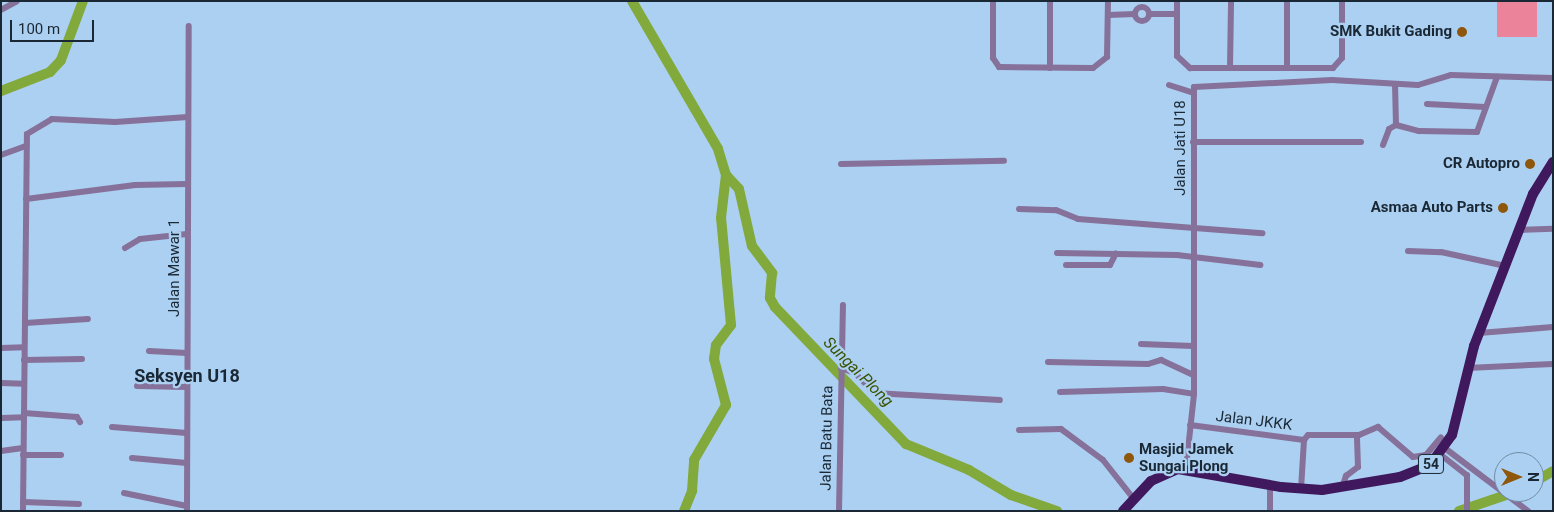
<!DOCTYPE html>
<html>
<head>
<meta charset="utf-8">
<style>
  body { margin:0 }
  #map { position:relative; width:1554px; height:512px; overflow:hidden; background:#acd0f1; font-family:Roboto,sans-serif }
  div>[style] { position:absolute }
  .green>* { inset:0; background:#eb839a; transform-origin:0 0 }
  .river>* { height:10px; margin:-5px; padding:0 5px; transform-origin:5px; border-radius:5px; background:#82a93b }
  .minor>* { height:6px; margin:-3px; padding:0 3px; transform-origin:3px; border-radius:3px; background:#85719a }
  .minor>.ring { margin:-3px; padding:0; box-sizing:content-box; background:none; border:6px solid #85719a; border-radius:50% }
  .trunk>* { height:10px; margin:-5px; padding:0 5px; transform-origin:5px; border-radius:5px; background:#40185e }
  .dots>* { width:14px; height:14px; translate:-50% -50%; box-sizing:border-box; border:2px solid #acd0f1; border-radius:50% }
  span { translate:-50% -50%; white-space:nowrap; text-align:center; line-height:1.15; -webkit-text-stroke:4.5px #acd0f1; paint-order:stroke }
  .shield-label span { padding:1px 4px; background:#acd0f1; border:1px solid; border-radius:4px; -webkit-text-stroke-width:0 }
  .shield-label { font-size:14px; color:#1a2835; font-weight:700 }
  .poi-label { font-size:15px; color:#1a2835; font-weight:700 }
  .right { translate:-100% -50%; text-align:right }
  .left { translate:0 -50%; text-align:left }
  .street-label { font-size:15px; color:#1a2835 }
  .water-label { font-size:16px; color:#3b5300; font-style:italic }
  .quarter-label { font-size:18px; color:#1a2835; font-weight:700 }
  .frame { position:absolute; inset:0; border:2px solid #1a2835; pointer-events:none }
  .north { position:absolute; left:1494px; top:452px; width:50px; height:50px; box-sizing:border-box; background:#acd0f1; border:1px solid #728da6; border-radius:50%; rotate:90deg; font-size:14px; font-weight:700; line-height:20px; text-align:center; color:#1a2835 }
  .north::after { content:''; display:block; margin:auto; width:18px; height:22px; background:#8e570c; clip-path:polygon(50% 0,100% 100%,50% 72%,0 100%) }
  .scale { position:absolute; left:10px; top:20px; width:84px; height:22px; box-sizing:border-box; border:2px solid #1a2835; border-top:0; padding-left:6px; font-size:15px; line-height:18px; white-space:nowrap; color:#1a2835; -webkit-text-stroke:4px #acd0f1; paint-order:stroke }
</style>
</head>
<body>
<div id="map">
  <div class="green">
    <i style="left:1497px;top:1px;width:40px;height:36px"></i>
  </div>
  <div class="river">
    <i style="left:632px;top:1px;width:171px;rotate:59.8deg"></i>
    <i style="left:718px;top:149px;width:27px;rotate:73deg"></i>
    <i style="left:726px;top:175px;width:19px;rotate:47deg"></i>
    <i style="left:739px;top:189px;width:58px;rotate:77.2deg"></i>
    <i style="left:752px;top:246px;width:34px;rotate:53deg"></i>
    <i style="left:772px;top:273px;width:25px;rotate:95deg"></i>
    <i style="left:770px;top:298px;width:10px;rotate:61deg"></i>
    <i style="left:775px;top:307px;width:190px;rotate:46.3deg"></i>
    <i style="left:906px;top:444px;width:68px;rotate:22.4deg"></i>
    <i style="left:969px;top:470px;width:49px;rotate:30.8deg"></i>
    <i style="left:1011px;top:495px;width:49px;rotate:19.2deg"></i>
    <i style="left:1px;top:91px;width:53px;rotate:-21.2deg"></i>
    <i style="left:50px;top:72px;width:16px;rotate:-47deg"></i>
    <i style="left:61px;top:60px;width:63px;rotate:-69.6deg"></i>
    <i style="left:1534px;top:482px;width:22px;rotate:-30deg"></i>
    <i style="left:684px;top:511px;width:22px;rotate:-68deg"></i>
    <i style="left:692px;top:491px;width:31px;rotate:-86deg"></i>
    <i style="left:694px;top:460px;width:64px;rotate:-59.8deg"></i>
    <i style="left:726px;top:405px;width:48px;rotate:-104.6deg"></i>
    <i style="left:714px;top:359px;width:14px;rotate:-82deg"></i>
    <i style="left:716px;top:345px;width:25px;rotate:-53deg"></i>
    <i style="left:731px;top:325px;width:107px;rotate:-95.3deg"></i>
    <i style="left:721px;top:218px;width:43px;rotate:-83.4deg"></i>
    <i style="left:1459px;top:511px;width:59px;rotate:-18.7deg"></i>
  </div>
  <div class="minor">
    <i style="left:993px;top:1px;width:57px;rotate:90deg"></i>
    <i style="left:993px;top:58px;width:11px;rotate:56deg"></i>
    <i style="left:999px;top:67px;width:94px;rotate:0.6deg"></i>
    <i style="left:1093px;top:68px;width:18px;rotate:-38deg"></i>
    <i style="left:1107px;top:57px;width:56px;rotate:-89deg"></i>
    <i style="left:1177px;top:1px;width:55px;rotate:90deg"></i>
    <i style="left:1177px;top:56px;width:18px;rotate:43deg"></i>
    <i style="left:1190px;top:68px;width:143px"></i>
    <i style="left:1333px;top:68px;width:13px;rotate:-48deg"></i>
    <i style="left:1342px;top:58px;width:57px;rotate:-90deg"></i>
    <i style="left:1287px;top:1px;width:67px;rotate:90deg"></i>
    <i class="ring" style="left:1135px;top:7px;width:8px;height:8px"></i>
    <i style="left:1px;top:10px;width:18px;rotate:-29deg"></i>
    <i style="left:1150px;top:14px;width:27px"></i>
    <i style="left:1108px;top:15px;width:27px;rotate:-2deg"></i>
    <i style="left:1050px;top:68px;width:67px;rotate:-90deg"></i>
    <i style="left:1230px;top:68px;width:67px;rotate:-89.1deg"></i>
    <i style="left:1169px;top:85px;width:25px;rotate:18deg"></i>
    <i style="left:1427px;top:104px;width:58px;rotate:3deg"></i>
    <i style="left:1396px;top:125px;width:24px;rotate:15deg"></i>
    <i style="left:1419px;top:131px;width:58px;rotate:1deg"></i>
    <i style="left:1477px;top:132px;width:59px;rotate:-70deg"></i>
    <i style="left:1193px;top:142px;width:168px"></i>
    <i style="left:1383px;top:145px;width:17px;rotate:-69deg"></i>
    <i style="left:1389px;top:129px;width:8px;rotate:-30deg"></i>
    <i style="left:1396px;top:125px;width:41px;rotate:-91.4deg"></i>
    <i style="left:1px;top:155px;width:27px;rotate:-20deg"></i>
    <i style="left:841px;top:164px;width:163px;rotate:-1.1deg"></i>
    <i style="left:26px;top:199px;width:110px;rotate:-7.3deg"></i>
    <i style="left:135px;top:185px;width:52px;rotate:-1.1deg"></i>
    <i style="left:1019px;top:209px;width:37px;rotate:2deg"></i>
    <i style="left:1056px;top:210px;width:24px;rotate:22deg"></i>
    <i style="left:1078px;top:219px;width:185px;rotate:4.4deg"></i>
    <i style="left:1519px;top:230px;width:34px;rotate:-2deg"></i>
    <i style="left:125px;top:248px;width:17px;rotate:-31deg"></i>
    <i style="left:140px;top:239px;width:47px;rotate:-6.1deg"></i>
    <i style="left:1408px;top:251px;width:33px;rotate:2deg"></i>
    <i style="left:1441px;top:252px;width:66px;rotate:12.2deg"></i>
    <i style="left:1057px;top:253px;width:120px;rotate:1deg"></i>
    <i style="left:1177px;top:255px;width:84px;rotate:6.9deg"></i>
    <i style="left:1066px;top:265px;width:44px"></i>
    <i style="left:1110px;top:265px;width:13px;rotate:-63deg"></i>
    <i style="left:25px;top:323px;width:63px;rotate:-3.6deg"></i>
    <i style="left:1479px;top:333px;width:74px;rotate:-4.6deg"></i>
    <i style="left:1141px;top:344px;width:52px;rotate:2.2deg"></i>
    <i style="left:1px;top:348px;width:23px;rotate:-2deg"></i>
    <i style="left:149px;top:351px;width:38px;rotate:3deg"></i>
    <i style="left:24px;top:360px;width:58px;rotate:-1deg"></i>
    <i style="left:1048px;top:362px;width:100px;rotate:1.1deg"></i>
    <i style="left:1148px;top:364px;width:14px;rotate:-17deg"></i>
    <i style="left:1161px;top:360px;width:35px;rotate:25deg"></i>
    <i style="left:841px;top:368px;width:15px;rotate:20deg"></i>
    <i style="left:855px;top:373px;width:28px;rotate:46deg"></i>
    <i style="left:874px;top:393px;width:126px;rotate:3.2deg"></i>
    <i style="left:1467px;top:368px;width:86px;rotate:-2.7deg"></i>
    <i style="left:1px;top:383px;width:23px;rotate:2deg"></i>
    <i style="left:137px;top:386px;width:50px;rotate:1.1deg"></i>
    <i style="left:1060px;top:392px;width:103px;rotate:-1.7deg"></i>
    <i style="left:1163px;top:389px;width:31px;rotate:9deg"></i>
    <i style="left:24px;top:413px;width:53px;rotate:4.3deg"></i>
    <i style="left:77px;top:417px;width:6px;rotate:59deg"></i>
    <i style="left:1px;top:418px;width:23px;rotate:-2deg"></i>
    <i style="left:1190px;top:425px;width:115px;rotate:7.5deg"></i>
    <i style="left:1304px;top:440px;width:6px;rotate:-51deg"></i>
    <i style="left:1308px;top:435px;width:51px"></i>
    <i style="left:1359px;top:435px;width:21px;rotate:-23deg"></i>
    <i style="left:1378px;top:427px;width:46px;rotate:40.6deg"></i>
    <i style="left:1413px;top:457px;width:13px;rotate:-9deg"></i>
    <i style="left:1426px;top:455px;width:23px;rotate:-50deg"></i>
    <i style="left:112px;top:427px;width:75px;rotate:4.6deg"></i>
    <i style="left:1019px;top:430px;width:42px;rotate:-1.4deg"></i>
    <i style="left:1061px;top:429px;width:52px;rotate:36.4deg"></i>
    <i style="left:1103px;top:460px;width:48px;rotate:51.7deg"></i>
    <i style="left:1446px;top:449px;width:103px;rotate:37.1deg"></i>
    <i style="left:1px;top:451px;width:22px;rotate:-8deg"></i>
    <i style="left:23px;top:455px;width:38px"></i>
    <i style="left:1441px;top:455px;width:33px;rotate:38deg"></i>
    <i style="left:1467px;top:475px;width:36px;rotate:90deg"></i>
    <i style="left:132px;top:458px;width:55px;rotate:5.2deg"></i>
    <i style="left:1186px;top:468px;width:74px;rotate:-83.8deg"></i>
    <i style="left:1194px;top:394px;width:307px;rotate:-90deg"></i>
    <i style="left:1194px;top:87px;width:138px;rotate:-2.9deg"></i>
    <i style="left:1332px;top:80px;width:86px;rotate:3.3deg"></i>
    <i style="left:1418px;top:85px;width:34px;rotate:-17deg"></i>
    <i style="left:1451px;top:75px;width:102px;rotate:1.7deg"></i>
    <i style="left:1342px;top:488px;width:13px;rotate:-72deg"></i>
    <i style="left:1346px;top:476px;width:15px;rotate:-37deg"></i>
    <i style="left:1358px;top:467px;width:32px;rotate:-92deg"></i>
    <i style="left:1301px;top:489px;width:49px;rotate:-86.5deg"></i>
    <i style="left:124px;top:493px;width:64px;rotate:11.7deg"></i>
    <i style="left:23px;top:502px;width:56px;rotate:2deg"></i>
    <i style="left:23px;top:511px;width:377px;rotate:-89.4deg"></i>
    <i style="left:27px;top:134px;width:29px;rotate:-31deg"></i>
    <i style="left:52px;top:119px;width:63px;rotate:2.7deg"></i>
    <i style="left:115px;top:122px;width:73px;rotate:-3.9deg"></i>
    <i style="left:187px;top:511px;width:485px;rotate:-89.8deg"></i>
    <i style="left:839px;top:511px;width:206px;rotate:-88.9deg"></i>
    <i style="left:1270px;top:511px;width:25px;rotate:-90deg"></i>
  </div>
  <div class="trunk">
    <i style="left:1123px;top:511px;width:41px;rotate:-47deg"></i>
    <i style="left:1151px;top:481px;width:30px;rotate:-24deg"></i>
    <i style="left:1178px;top:469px;width:105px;rotate:9.9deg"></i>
    <i style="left:1281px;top:487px;width:41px;rotate:4.2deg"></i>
    <i style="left:1322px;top:490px;width:79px;rotate:-9.5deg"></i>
    <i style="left:1400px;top:477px;width:32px;rotate:-22deg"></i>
    <i style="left:1430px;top:465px;width:37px;rotate:-54deg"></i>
    <i style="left:1452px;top:435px;width:92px;rotate:-76.1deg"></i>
    <i style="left:1474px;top:346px;width:163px;rotate:-68.8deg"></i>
    <i style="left:1533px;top:194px;width:38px;rotate:-58deg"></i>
  </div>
  <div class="dots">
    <i style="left:1462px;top:32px;background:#8e570c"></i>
    <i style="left:1530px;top:164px;background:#8e570c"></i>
    <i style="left:1503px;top:208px;background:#8e570c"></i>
    <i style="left:1129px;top:458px;background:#8e570c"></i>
  </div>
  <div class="shield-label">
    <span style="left:1431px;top:464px">54</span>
  </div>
  <div class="poi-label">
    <span class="right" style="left:1452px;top:32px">SMK Bukit Gading</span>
    <span class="right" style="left:1520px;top:164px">CR Autopro</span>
    <span class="right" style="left:1493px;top:208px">Asmaa Auto Parts</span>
    <span class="left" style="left:1139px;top:458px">Masjid Jamek<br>Sungai Plong</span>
  </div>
  <div class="street-label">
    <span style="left:1181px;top:148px;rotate:-90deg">Jalan Jati U18</span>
    <span style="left:175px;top:268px;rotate:-90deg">Jalan Mawar 1</span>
    <span style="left:1254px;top:421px;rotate:7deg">Jalan JKKK</span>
    <span style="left:827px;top:438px;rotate:-89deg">Jalan Batu Bata</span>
  </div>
  <div class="water-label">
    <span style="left:858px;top:372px;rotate:45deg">Sungai Plong</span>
  </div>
  <div class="quarter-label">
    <span style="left:187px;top:376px">Seksyen U18</span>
  </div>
  <div class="frame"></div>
  <div class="north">N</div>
  <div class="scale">100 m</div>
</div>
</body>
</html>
